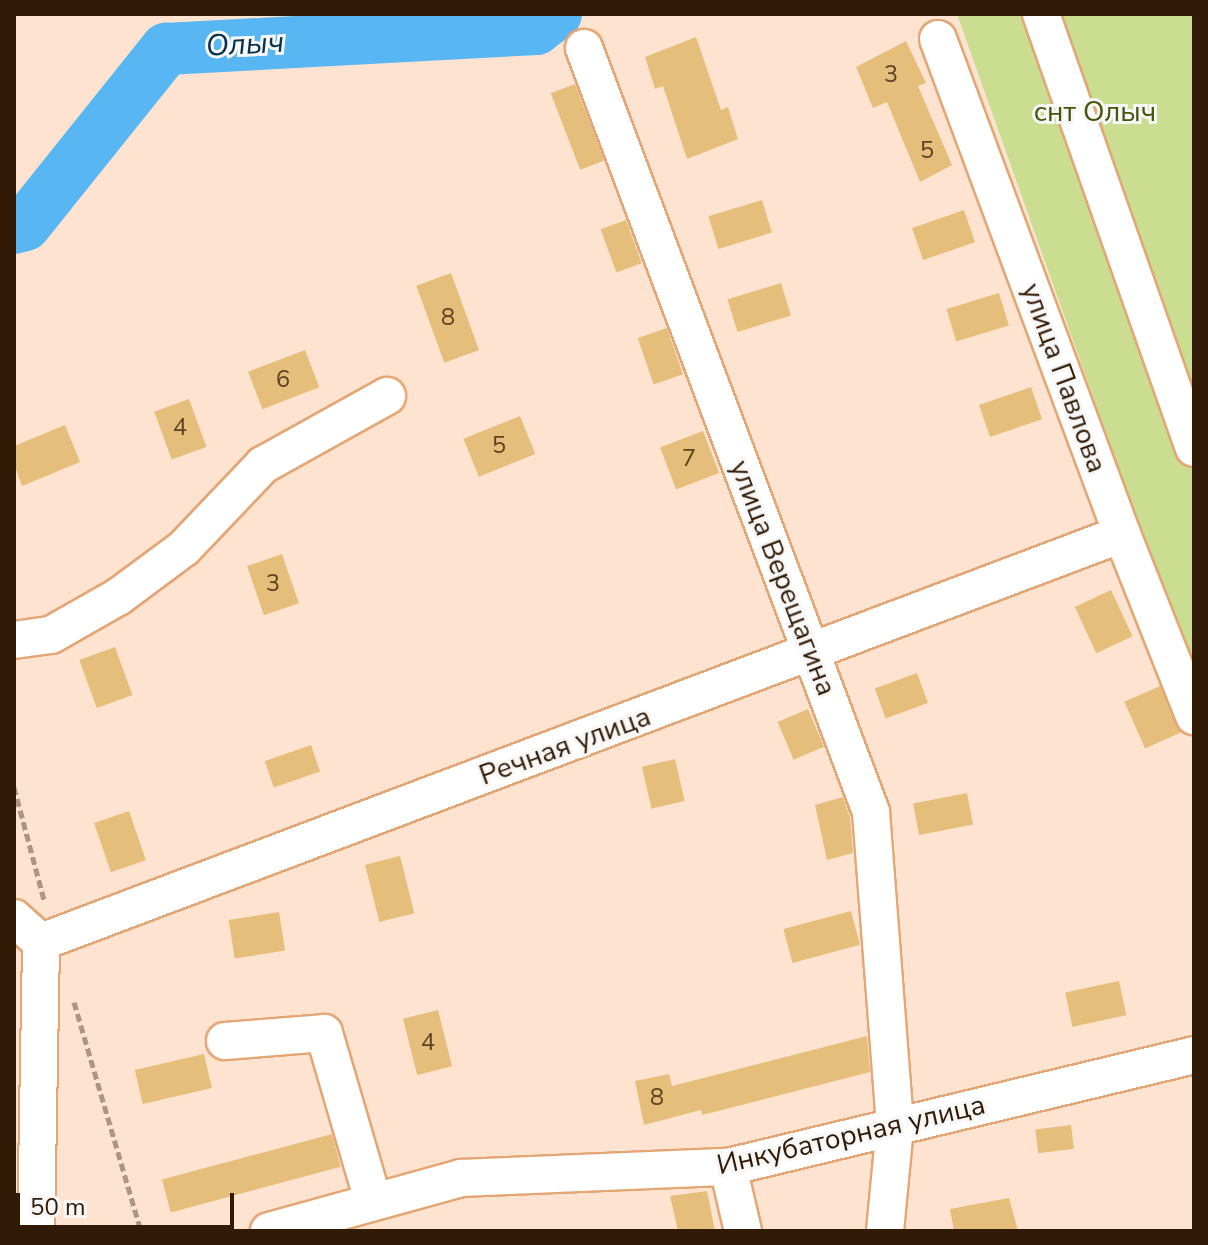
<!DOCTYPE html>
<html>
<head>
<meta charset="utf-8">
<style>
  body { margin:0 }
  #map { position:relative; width:1208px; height:1245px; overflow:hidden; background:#fee4d0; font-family:"Nunito Sans",sans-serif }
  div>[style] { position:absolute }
  .green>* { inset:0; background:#cadd90 }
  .river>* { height:52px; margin:-26px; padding:0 26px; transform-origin:26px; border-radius:26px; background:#58b6f3 }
  .building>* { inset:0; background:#e6be7b; transform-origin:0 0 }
  .path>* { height:5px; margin-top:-2.5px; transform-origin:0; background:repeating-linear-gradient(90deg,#ae9581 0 8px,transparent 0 12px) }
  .roads { filter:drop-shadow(2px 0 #e3a674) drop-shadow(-2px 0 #e3a674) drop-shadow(0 2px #e3a674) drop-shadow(0 -2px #e3a674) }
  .minor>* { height:36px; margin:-18px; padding:0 18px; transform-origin:18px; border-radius:18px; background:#fff }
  span { translate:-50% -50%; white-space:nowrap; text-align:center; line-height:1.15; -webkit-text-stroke:6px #f7f7f7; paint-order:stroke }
  .number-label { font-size:24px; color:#5f4423 }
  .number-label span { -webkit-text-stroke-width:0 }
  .park-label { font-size:28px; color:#47540c }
  .street-label { font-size:28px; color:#321b06 }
  .water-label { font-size:30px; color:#08324a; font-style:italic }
  .frame { position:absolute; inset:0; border:16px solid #321b06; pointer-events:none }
  .scale { position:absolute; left:16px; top:1193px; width:218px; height:36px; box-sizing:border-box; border:4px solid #321b06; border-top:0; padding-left:10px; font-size:24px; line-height:28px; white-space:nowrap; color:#321b06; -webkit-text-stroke:6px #f7f7f7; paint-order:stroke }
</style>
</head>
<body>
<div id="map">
  <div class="green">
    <i style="clip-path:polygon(957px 14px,1194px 14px,1194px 681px)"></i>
  </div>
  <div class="river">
    <i style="left:14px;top:228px;width:11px;rotate:-15deg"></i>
    <i style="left:25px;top:225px;width:226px;rotate:-51.3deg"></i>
    <i style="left:166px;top:49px;width:371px;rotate:-3.1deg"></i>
    <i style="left:536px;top:29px;width:25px;rotate:-37deg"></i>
  </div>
  <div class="building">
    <i style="clip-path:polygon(696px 37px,721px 110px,728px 107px,738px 139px,687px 159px,663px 86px,655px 89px,645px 57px)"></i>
    <i style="clip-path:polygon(906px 41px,926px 83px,918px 86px,952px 165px,920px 182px,887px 102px,873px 108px,856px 67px)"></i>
    <i style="left:575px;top:84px;width:82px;height:26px;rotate:69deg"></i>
    <i style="left:762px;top:200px;width:34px;height:56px;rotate:73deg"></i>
    <i style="left:964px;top:210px;width:34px;height:55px;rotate:71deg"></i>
    <i style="left:626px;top:220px;width:46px;height:27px;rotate:70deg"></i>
    <i style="left:451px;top:273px;width:82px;height:37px;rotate:70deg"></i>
    <i style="left:781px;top:283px;width:34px;height:56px;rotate:73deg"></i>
    <i style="left:999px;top:293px;width:34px;height:55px;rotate:73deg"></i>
    <i style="left:667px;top:328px;width:49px;height:31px;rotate:71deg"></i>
    <i style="left:305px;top:350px;width:40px;height:61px;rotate:69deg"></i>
    <i style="left:1031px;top:387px;width:34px;height:55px;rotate:71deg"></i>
    <i style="left:189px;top:399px;width:51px;height:37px;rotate:70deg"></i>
    <i style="left:520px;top:416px;width:41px;height:61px;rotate:68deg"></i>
    <i style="clip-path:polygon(65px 425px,80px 462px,22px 486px,14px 464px,14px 446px)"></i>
    <i style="left:703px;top:431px;width:45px;height:46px;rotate:69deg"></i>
    <i style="left:282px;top:554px;width:52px;height:37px;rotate:71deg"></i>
    <i style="left:1111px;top:590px;width:51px;height:40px;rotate:65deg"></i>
    <i style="left:115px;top:647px;width:51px;height:38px;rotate:70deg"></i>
    <i style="left:917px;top:673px;width:32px;height:45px;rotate:70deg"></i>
    <i style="left:1160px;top:686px;width:51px;height:39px;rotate:66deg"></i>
    <i style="left:808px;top:709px;width:41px;height:33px;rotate:67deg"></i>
    <i style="left:311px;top:745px;width:28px;height:49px;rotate:71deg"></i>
    <i style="left:675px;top:759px;width:43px;height:34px;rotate:77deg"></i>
    <i style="left:967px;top:793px;width:32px;height:55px;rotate:79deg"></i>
    <i style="clip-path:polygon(843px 797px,850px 817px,853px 853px,827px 860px,815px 805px)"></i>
    <i style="left:129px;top:811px;width:52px;height:37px;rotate:71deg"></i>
    <i style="left:400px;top:856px;width:59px;height:36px;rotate:76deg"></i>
    <i style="left:851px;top:911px;width:35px;height:70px;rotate:75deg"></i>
    <i style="left:279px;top:912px;width:39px;height:51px;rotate:81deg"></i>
    <i style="left:1119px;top:981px;width:35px;height:55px;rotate:78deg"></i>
    <i style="left:438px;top:1010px;width:58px;height:36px;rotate:76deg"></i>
    <i style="clip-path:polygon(867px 1036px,870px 1072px,702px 1115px,701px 1110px,644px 1125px,635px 1081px,669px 1074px,672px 1086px)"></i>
    <i style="left:204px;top:1054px;width:35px;height:71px;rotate:77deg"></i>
    <i style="left:1071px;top:1125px;width:24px;height:36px;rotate:83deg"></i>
    <i style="left:332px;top:1134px;width:34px;height:176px;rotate:75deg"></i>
    <i style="clip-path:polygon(707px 1191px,715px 1231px,678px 1231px,670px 1196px)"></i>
    <i style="clip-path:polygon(1009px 1198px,1018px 1231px,954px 1231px,950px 1209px)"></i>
  </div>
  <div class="path">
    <i style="left:14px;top:787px;width:117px;rotate:75.1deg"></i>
    <i style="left:74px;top:1002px;width:239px;rotate:73.7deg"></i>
  </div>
  <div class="roads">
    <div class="minor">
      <i style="left:1041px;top:14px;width:460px;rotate:70.6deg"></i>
      <i style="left:938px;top:39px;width:528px;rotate:69.61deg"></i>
      <i style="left:1122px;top:534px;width:196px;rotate:68.4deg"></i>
      <i style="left:584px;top:48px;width:816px;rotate:69.41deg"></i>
      <i style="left:871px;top:812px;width:316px;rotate:85.6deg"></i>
      <i style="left:895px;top:1127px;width:104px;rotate:95.5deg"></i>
      <i style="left:14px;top:640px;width:37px;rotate:-8deg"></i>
      <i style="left:51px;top:635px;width:77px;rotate:-29.6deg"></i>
      <i style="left:118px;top:597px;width:82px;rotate:-36.6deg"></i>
      <i style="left:184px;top:548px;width:115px;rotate:-46.4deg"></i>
      <i style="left:263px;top:465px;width:142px;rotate:-29.1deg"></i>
      <i style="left:14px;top:918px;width:36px;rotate:42deg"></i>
      <i style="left:41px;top:942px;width:1155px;rotate:-20.68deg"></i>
      <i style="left:225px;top:1041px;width:99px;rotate:-4.6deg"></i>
      <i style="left:324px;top:1033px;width:175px;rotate:73.7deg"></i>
      <i style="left:728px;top:1167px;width:66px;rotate:76.8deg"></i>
      <i style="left:36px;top:1231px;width:289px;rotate:-89deg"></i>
      <i style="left:269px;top:1231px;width:199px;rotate:-15.4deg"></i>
      <i style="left:461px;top:1178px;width:267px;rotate:-2.4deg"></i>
      <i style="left:728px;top:1167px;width:479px;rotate:-13.5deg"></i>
    </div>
  </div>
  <div class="number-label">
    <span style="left:891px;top:75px">3</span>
    <span style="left:927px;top:151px">5</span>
    <span style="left:448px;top:318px">8</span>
    <span style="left:283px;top:380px">6</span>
    <span style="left:180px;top:428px">4</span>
    <span style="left:499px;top:446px">5</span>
    <span style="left:689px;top:459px">7</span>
    <span style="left:273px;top:584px">3</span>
    <span style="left:428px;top:1043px">4</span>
    <span style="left:657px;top:1098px">8</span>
  </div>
  <div class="park-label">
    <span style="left:1095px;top:112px">снт Олыч</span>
  </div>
  <div class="street-label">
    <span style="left:1064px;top:378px;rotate:70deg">улица Павлова</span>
    <span style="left:783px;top:578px;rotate:69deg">улица Верещагина</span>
    <span style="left:565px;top:746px;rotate:-20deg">Речная улица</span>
    <span style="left:851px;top:1135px;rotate:-13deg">Инкубаторная улица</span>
  </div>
  <div class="water-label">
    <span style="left:245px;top:45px;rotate:-3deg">Олыч</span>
  </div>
  <div class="frame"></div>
  <div class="scale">50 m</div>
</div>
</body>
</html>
